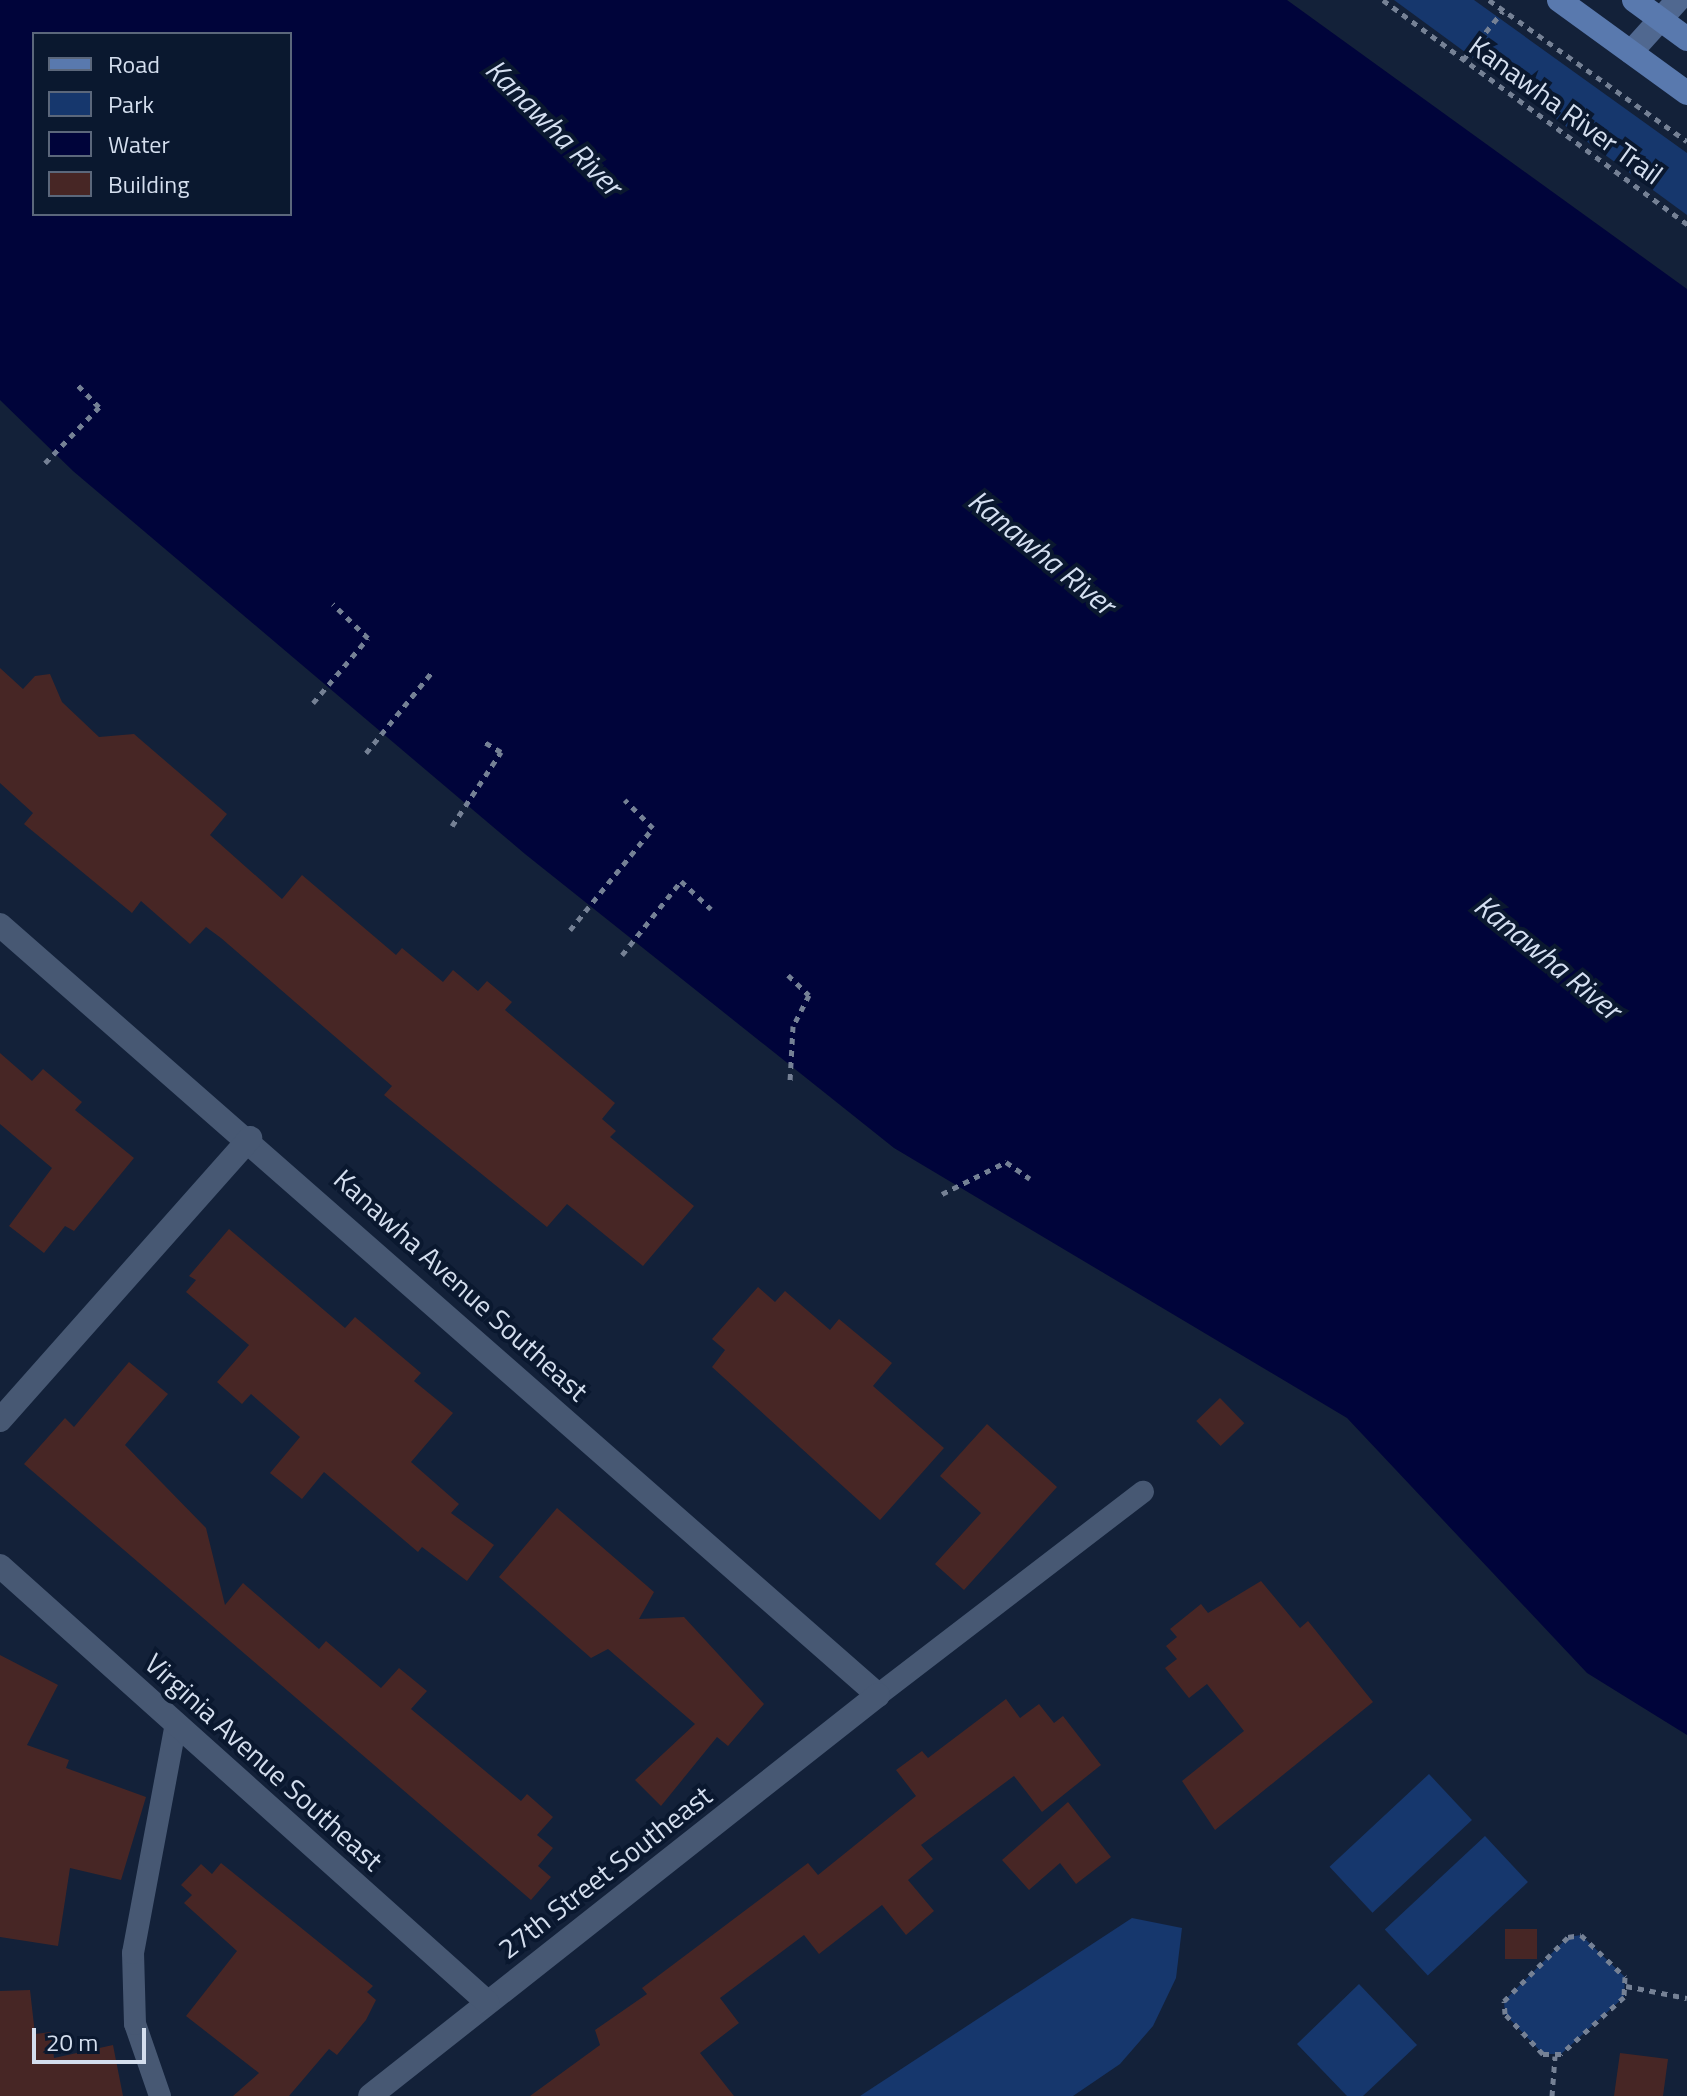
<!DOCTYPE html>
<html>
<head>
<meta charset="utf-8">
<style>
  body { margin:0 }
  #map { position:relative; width:1687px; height:2096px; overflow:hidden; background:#132139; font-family:"Titillium Web",sans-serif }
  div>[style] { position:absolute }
  .green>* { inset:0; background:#16376d; transform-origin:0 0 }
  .water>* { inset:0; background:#00043a }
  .building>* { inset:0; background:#472625; transform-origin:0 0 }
  .path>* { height:5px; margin-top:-2.5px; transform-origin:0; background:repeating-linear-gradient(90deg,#758195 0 6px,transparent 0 12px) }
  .lane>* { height:22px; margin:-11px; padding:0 11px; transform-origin:11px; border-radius:11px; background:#475873 }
  .street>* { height:24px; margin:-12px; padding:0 12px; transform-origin:12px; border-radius:12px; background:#475873 }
  .secondary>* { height:24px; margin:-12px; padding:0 12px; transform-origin:12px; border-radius:12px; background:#506890 }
  .primary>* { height:24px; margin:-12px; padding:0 12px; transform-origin:12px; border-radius:12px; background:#5979ae }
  span { translate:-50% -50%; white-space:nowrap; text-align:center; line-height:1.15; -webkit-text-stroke:8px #0a182f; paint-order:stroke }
  .street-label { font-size:28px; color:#d4deee }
  .water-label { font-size:30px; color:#d4dff1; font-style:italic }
  .legend { position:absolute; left:32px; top:32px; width:260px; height:184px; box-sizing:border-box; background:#0a182f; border:2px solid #5b677b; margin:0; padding:10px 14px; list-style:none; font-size:24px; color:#d4deee }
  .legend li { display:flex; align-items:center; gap:16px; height:40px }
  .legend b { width:40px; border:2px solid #5b677b }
  .scale { position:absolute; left:32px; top:2028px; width:114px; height:36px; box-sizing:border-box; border:4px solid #d4deee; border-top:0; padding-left:10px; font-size:24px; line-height:28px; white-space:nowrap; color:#d4deee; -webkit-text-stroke:6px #0a182f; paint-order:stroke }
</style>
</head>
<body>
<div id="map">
  <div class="green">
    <i style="clip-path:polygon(1394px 0,1474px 0,1687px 153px,1687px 215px)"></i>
    <i style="left:1429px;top:1774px;width:63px;height:136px;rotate:47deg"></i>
    <i style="left:1485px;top:1836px;width:63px;height:137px;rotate:47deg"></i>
    <i style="clip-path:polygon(1132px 1918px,1182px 1928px,1176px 1978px,1153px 2026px,1120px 2064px,1073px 2096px,860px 2096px)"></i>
    <i style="clip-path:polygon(1581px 1935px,1625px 1977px,1624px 1997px,1561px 2054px,1543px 2054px,1505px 2014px,1504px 2001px,1568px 1937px)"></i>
    <i style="clip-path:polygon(1359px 1984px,1417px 2045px,1363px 2096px,1347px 2096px,1297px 2044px)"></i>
  </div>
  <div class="water">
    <i style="clip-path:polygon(evenodd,0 0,1287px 0,1687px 289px,1687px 1735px,1587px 1673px,1347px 1418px,894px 1148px,525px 854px,73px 471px,0 400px,0 0,34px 34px,290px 34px,290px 214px,34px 214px,34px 34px)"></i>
  </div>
  <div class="building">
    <i style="clip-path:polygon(0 668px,23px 689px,35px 676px,50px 674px,62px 702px,99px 737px,134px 734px,227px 814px,210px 835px,282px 899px,302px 875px,396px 955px,402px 948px,443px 982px,453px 970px,478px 991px,487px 981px,512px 1002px,505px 1010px,615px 1103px,602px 1119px,616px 1131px,610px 1137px,694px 1206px,643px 1266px,567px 1204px,547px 1227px,384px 1095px,392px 1086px,221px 938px,206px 927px,190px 944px,141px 901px,132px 913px,24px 824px,33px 813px,0 783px)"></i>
    <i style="clip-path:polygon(0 1053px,32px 1081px,43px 1069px,82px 1102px,75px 1110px,134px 1158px,74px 1231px,65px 1226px,44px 1253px,9px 1226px,52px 1168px,0 1124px)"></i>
    <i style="clip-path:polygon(229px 1229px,345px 1328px,355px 1317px,421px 1373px,414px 1381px,453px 1413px,411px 1462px,459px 1504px,451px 1513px,494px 1545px,467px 1581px,422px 1547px,418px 1552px,324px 1472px,302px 1499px,270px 1473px,300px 1437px,251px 1394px,242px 1404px,217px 1382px,249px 1345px,186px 1292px,196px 1280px,189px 1276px)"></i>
    <i style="clip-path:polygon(758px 1287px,775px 1302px,785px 1291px,830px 1330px,839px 1319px,892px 1363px,873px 1386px,944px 1448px,880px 1520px,712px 1367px,725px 1350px,712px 1339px)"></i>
    <i style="clip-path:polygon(129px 1362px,168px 1394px,125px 1445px,206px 1528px,225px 1605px,243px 1583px,319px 1649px,326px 1641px,381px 1688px,399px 1668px,427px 1691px,411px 1709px,521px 1801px,527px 1794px,553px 1817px,537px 1835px,553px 1848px,538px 1866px,551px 1877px,531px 1900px,24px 1464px,65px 1418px,74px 1427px)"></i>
    <i style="left:1220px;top:1398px;width:35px;height:33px;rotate:46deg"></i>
    <i style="clip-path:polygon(987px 1424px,1057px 1487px,964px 1590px,935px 1564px,981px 1513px,940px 1476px)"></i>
    <i style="clip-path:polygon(557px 1508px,654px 1592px,639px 1619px,684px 1617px,764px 1704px,728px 1746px,717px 1737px,661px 1806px,635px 1780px,695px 1724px,608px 1649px,591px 1658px,499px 1577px)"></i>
    <i style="clip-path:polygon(1261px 1581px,1300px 1628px,1308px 1621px,1373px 1702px,1215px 1830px,1182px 1781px,1244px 1731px,1207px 1684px,1189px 1698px,1165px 1668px,1177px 1659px,1166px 1646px,1177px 1637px,1170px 1629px,1201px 1604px,1208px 1613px)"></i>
    <i style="clip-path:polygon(0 1655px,58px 1685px,27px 1745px,69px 1760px,66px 1768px,146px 1797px,121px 1880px,70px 1868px,58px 1946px,0 1937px)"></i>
    <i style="clip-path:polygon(1006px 1699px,1020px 1718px,1039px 1704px,1054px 1723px,1063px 1716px,1101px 1765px,1042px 1812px,1014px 1776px,921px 1845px,933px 1859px,908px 1880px,934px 1911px,906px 1935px,882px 1905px,819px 1954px,804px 1935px,720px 1998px,739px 2023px,700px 2053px,734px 2096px,530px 2096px,600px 2045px,595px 2030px,647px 1994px,642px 1988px,808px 1863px,818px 1875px,916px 1796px,896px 1770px,922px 1751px,928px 1758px)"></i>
    <i style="clip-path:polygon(1068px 1802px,1111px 1857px,1076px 1884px,1060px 1863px,1029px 1890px,1002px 1860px)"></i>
    <i style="clip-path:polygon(221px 1863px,373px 1986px,367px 1992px,376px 2000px,366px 2020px,337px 2055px,329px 2049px,289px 2096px,233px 2096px,259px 2073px,186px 2016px,237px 1951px,184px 1903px,192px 1895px,181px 1885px,201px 1864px,212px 1874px)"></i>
    <i style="left:1505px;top:1929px;width:32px;height:30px"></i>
    <i style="clip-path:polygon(30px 1990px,35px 2034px,51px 2032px,54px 2058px,113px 2045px,123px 2096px,0 2096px,0 1991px)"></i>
    <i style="clip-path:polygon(1620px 2053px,1668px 2059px,1663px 2096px,1614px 2096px)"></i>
  </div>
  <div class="path">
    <i style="left:1383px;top:0;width:378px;rotate:36.4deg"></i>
    <i style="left:1489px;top:0;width:243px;rotate:35.5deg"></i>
    <i style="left:1463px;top:60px;width:63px;rotate:-50.8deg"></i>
    <i style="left:45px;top:463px;width:78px;rotate:-46deg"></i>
    <i style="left:99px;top:407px;width:30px;rotate:-134deg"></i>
    <i style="left:313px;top:703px;width:85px;rotate:-49.8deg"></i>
    <i style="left:368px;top:638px;width:49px;rotate:-135.8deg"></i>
    <i style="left:366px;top:753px;width:104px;rotate:-50.8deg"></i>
    <i style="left:452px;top:826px;width:89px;rotate:-56.5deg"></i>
    <i style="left:501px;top:752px;width:21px;rotate:-149deg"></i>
    <i style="left:570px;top:930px;width:132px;rotate:-50.9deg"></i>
    <i style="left:653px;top:828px;width:40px;rotate:-135deg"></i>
    <i style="left:622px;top:955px;width:95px;rotate:-51.4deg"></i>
    <i style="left:681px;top:881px;width:41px;rotate:43deg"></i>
    <i style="left:788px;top:975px;width:29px;rotate:44deg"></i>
    <i style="left:809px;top:995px;width:35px;rotate:117deg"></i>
    <i style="left:793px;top:1026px;width:56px;rotate:93.1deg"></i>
    <i style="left:942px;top:1194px;width:72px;rotate:-26.6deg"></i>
    <i style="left:1006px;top:1162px;width:29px;rotate:35deg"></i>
    <i style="left:1581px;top:1935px;width:61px;rotate:43.7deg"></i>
    <i style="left:1625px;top:1977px;width:20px;rotate:93deg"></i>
    <i style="left:1624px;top:1997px;width:85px;rotate:137.9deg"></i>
    <i style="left:1561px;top:2054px;width:18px;rotate:180deg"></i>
    <i style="left:1543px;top:2054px;width:55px;rotate:-133.5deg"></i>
    <i style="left:1505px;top:2014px;width:13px;rotate:-94deg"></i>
    <i style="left:1504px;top:2001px;width:91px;rotate:-45deg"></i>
    <i style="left:1568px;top:1937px;width:13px;rotate:-9deg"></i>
    <i style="left:1626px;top:1986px;width:62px;rotate:11.1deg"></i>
    <i style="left:1552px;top:2096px;width:40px;rotate:-85.7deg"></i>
  </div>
  <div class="lane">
    <i style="left:878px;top:1695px;width:334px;rotate:-37.5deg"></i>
    <i style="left:160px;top:2096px;width:76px;rotate:-109.1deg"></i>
    <i style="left:135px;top:2024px;width:71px;rotate:-91.6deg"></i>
    <i style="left:133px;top:1953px;width:234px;rotate:-79.4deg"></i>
  </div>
  <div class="street">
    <i style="left:0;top:925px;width:1168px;rotate:41.25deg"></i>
    <i style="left:878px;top:1695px;width:647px;rotate:141.71deg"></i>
    <i style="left:0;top:1420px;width:377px;rotate:-48.4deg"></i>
    <i style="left:0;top:1566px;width:654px;rotate:41.84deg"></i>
  </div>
  <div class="secondary">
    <i style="left:1631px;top:52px;width:70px;rotate:-47.9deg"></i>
  </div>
  <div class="primary">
    <i style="left:1559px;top:0;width:158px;rotate:36deg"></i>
    <i style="left:1634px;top:0;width:66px;rotate:36.3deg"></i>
  </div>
  <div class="street-label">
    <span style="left:1566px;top:110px;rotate:36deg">Kanawha River Trail</span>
    <span style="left:461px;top:1285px;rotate:42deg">Kanawha Avenue Southeast</span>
    <span style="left:264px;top:1762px;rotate:42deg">Virginia Avenue Southeast</span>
    <span style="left:605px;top:1872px;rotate:-38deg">27th Street Southeast</span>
  </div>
  <div class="water-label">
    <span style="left:554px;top:127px;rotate:45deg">Kanawha River</span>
    <span style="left:1042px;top:552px;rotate:39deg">Kanawha River</span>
    <span style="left:1548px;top:957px;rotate:39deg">Kanawha River</span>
  </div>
  <ul class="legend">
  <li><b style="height:10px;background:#5979ae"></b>Road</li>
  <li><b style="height:22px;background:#16376d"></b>Park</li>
  <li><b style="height:22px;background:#00043a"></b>Water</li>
  <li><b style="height:22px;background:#472625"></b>Building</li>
  </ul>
  <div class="scale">20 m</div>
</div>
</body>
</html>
